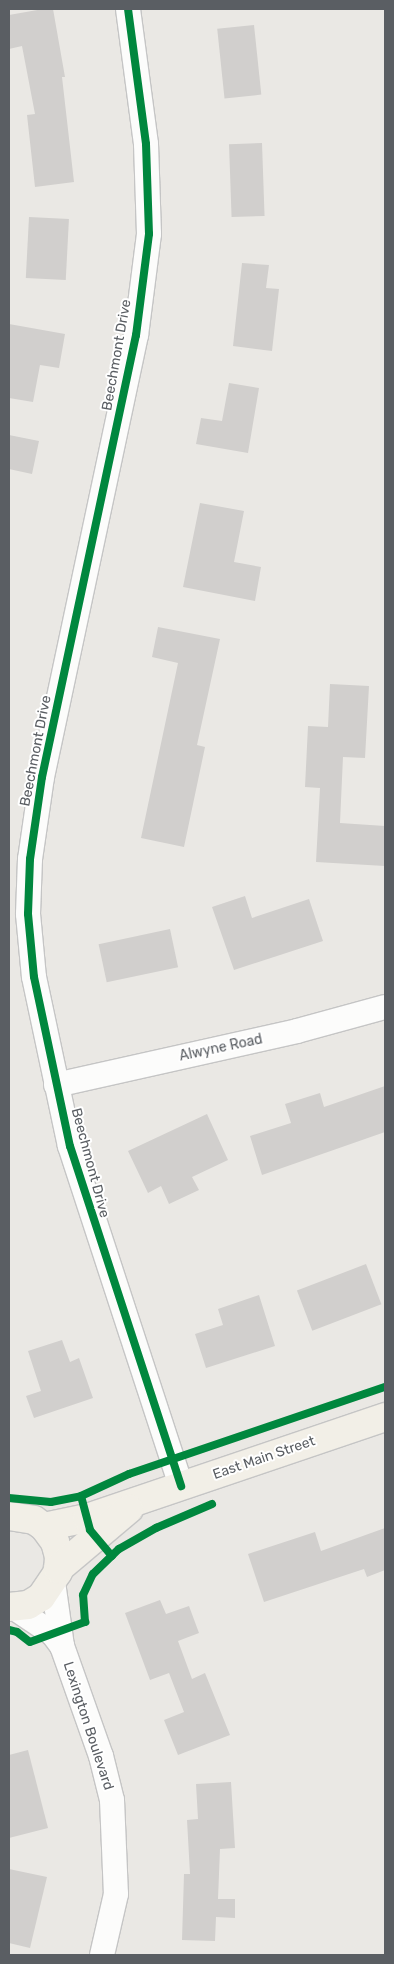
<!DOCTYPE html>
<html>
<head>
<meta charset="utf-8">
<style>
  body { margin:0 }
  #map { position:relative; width:394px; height:1964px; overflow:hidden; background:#eae8e4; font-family:Rubik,sans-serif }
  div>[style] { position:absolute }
  .building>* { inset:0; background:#d1cfcd; transform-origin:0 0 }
  .roads { filter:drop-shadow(1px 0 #c5c5c5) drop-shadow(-1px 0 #c5c5c5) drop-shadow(0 1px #c5c5c5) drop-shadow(0 -1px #c5c5c5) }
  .minor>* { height:24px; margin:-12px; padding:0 12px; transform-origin:12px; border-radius:12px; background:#fcfcfb }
  .major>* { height:28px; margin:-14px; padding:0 14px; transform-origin:14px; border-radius:14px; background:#f2efe7 }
  .cycleway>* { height:8px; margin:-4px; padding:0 4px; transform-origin:4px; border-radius:4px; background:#00873e }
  span { translate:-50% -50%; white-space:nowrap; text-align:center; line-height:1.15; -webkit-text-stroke:4px #fff; paint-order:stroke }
  .street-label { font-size:14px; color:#5a5e63 }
  .frame { position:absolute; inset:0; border:10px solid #5a5e63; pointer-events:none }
</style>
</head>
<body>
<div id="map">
  <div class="building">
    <i style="clip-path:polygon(43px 9px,53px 9px,65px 77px,62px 77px,74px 182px,35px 187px,27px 115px,35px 114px,22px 46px,9px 49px,9px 15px)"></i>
    <i style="left:254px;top:25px;width:70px;height:37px;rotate:84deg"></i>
    <i style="left:262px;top:143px;width:73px;height:33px;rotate:88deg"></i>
    <i style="left:29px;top:217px;width:40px;height:61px;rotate:3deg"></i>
    <i style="clip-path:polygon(242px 263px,269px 265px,266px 288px,279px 289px,272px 351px,233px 346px)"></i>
    <i style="clip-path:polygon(9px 324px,65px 334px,59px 368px,40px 365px,33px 402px,9px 398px)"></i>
    <i style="clip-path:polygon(229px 383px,259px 388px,248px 453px,196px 444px,201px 418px,222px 421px)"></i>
    <i style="clip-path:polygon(9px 435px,39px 441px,32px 474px,9px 469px)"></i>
    <i style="clip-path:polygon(200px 503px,244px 511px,234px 562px,261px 567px,255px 601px,183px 587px)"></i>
    <i style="clip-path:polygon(158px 627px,220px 639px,197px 745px,205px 747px,184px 847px,141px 838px,178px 663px,152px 657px)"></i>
    <i style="clip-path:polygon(330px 684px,369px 686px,365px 758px,343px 757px,340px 823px,385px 826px,385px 866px,316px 862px,320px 788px,305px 787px,308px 726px,328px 727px)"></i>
    <i style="clip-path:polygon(245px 896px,252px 918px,309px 899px,323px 941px,234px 970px,212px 907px)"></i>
    <i style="left:170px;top:929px;width:39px;height:73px;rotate:78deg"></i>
    <i style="clip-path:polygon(385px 1086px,385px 1132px,262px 1175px,250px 1136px,291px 1123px,285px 1104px,320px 1093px,324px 1107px)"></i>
    <i style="clip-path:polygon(207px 1114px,228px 1160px,192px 1177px,199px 1190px,169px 1204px,161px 1186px,148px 1193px,128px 1151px)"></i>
    <i style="left:366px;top:1264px;width:43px;height:74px;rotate:69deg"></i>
    <i style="clip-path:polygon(259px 1295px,275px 1346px,206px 1368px,195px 1334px,223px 1325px,218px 1309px)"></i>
    <i style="clip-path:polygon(62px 1340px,70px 1362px,79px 1358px,93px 1398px,34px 1418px,26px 1396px,41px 1391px,28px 1351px)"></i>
    <i style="clip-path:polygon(385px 1528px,385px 1570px,367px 1577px,364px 1569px,264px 1602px,248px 1554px,315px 1532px,321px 1551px)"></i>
    <i style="clip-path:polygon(160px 1600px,166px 1614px,189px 1606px,199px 1633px,178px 1641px,192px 1679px,205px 1673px,230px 1735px,178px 1755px,164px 1720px,184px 1712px,169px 1673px,150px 1680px,125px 1613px)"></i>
    <i style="clip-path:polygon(28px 1750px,48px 1828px,9px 1838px,9px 1755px)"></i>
    <i style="clip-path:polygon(231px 1782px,235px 1848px,220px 1849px,218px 1899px,235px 1899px,235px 1918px,216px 1917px,215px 1941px,182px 1940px,184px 1874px,190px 1874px,187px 1820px,198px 1819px,196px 1784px)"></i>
    <i style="clip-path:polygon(9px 1869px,47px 1877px,30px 1948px,9px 1943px)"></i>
  </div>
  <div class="roads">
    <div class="minor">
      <i style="left:128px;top:9px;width:136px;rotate:82.4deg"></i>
      <i style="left:146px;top:144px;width:90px;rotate:88.1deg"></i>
      <i style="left:149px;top:234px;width:102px;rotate:97.3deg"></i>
      <i style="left:136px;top:335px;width:452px;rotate:102deg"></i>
      <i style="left:42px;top:777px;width:83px;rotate:98.3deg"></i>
      <i style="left:30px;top:859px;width:55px;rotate:92.1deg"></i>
      <i style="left:28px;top:914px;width:63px;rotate:84.6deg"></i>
      <i style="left:34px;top:977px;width:173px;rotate:78deg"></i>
      <i style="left:70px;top:1146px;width:358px;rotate:71.9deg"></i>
      <i style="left:56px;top:1085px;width:247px;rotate:-12.6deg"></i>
      <i style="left:297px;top:1031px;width:91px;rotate:-15.3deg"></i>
      <i style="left:53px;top:1582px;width:65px;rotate:82deg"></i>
      <i style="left:62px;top:1646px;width:117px;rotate:70.5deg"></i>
      <i style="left:101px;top:1756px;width:45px;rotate:76deg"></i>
      <i style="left:112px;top:1800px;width:94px;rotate:87.6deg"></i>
      <i style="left:116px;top:1894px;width:63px;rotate:102.9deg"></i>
      <i style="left:13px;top:1607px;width:48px;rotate:34deg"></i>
      <i style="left:53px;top:1634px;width:15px;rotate:53deg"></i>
    </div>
    <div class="major">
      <i style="left:9px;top:1516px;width:25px;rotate:9deg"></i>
      <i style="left:34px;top:1520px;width:12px;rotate:35deg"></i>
      <i style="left:44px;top:1527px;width:19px;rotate:54deg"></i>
      <i style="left:55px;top:1542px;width:16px;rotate:75deg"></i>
      <i style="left:59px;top:1557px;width:15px;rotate:94deg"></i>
      <i style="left:58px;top:1572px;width:30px;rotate:124deg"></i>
      <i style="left:41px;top:1597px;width:15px;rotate:148deg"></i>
      <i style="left:28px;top:1605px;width:19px;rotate:174deg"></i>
      <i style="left:44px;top:1527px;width:44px;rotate:-11.8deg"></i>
      <i style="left:87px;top:1518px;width:315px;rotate:-18.7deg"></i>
      <i style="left:58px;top:1569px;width:93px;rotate:-40.2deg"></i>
    </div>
  </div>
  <div class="cycleway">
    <i style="left:128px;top:9px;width:136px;rotate:82.4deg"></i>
    <i style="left:146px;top:144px;width:90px;rotate:88.1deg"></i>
    <i style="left:149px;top:234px;width:102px;rotate:97.3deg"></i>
    <i style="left:136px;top:335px;width:452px;rotate:102deg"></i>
    <i style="left:42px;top:777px;width:83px;rotate:98.3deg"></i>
    <i style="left:30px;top:859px;width:55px;rotate:92.1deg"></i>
    <i style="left:28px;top:914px;width:63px;rotate:84.6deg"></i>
    <i style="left:34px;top:977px;width:173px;rotate:78deg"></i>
    <i style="left:70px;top:1146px;width:358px;rotate:71.9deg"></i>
    <i style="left:81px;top:1496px;width:35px;rotate:75deg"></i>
    <i style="left:90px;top:1530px;width:34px;rotate:50deg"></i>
    <i style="left:9px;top:1498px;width:42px;rotate:5.4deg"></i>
    <i style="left:51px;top:1502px;width:31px;rotate:-11deg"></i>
    <i style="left:81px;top:1496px;width:53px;rotate:-24.6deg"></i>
    <i style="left:129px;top:1474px;width:270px;rotate:-18.8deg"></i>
    <i style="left:9px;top:1630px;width:8px;rotate:14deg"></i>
    <i style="left:17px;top:1632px;width:16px;rotate:38deg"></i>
    <i style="left:30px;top:1642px;width:59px;rotate:-20deg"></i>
    <i style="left:85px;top:1622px;width:27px;rotate:-94deg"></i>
    <i style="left:83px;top:1595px;width:23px;rotate:-65deg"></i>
    <i style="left:93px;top:1574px;width:36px;rotate:-44deg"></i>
    <i style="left:119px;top:1549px;width:43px;rotate:-29.6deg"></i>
    <i style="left:156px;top:1528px;width:61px;rotate:-23.2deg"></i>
  </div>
  <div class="street-label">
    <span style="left:117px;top:355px;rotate:-80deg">Beechmont Drive</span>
    <span style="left:36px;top:751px;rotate:-79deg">Beechmont Drive</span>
    <span style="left:221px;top:1048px;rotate:-12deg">Alwyne Road</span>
    <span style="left:90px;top:1163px;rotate:75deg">Beechmont Drive</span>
    <span style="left:264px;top:1458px;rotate:-19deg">East Main Street</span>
    <span style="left:88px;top:1726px;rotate:72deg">Lexington Boulevard</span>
  </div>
  <div class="frame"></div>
</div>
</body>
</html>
